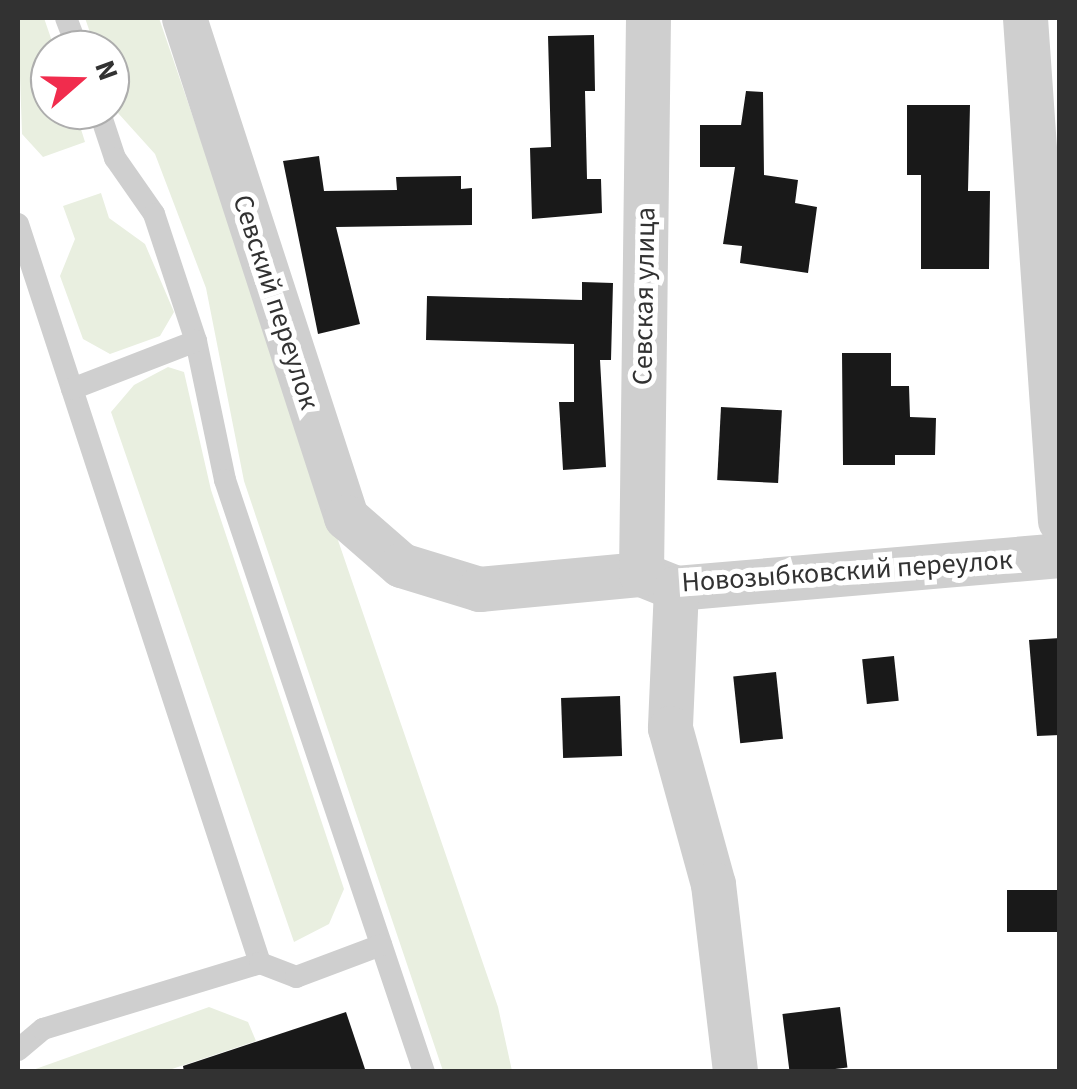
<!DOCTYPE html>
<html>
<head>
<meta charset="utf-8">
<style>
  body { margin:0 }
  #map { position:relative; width:1077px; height:1089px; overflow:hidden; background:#fff; font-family:"Source Sans 3",sans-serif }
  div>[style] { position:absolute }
  .green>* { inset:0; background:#e9efe0 }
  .building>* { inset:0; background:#191919; transform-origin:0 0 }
  .service>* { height:22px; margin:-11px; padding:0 11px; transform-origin:11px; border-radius:11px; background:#cfcfcf }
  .minor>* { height:45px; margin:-22.5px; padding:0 22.5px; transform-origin:22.5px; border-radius:22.5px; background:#cfcfcf }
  span { translate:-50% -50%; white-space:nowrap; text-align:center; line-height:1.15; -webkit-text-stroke:10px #fff; paint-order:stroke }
  .street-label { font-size:28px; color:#323232 }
  .frame { position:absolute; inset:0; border:20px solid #323232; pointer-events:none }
  .north { position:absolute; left:30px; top:30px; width:100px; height:100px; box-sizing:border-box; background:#fff; border:2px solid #adadad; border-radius:50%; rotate:70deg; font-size:28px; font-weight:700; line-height:40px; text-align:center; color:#323232 }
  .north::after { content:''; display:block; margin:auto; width:35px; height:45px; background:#f12c4d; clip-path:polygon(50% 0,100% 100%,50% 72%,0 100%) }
</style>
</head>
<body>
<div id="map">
  <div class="green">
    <i style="clip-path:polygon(18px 18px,44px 18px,55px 50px,50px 110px,75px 110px,85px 142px,43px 157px,22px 134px)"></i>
    <i style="clip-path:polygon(85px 18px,159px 18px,498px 1007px,512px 1071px,443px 1071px,244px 481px,206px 288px,155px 154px,118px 113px,110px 50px,96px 50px)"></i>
    <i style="clip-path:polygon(101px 193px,109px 218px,145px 244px,174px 312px,160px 336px,110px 354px,83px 339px,60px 276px,75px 239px,63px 206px)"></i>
    <i style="clip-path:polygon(168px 367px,184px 372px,211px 490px,344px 889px,329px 924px,294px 942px,111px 412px,134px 385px)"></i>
    <i style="clip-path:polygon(209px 1007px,248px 1022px,256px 1041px,166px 1071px,30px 1071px)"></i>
  </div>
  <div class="building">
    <i style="clip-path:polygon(594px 35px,595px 91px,585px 91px,587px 179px,601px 179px,602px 213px,532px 219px,530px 148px,551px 147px,548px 36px)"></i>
    <i style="clip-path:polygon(746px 91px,763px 92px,764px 175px,798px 180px,795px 203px,817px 207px,808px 273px,740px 263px,742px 246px,723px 244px,735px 167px,700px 167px,700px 125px,741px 125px)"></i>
    <i style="clip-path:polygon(907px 105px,970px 105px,968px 191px,990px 191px,989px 269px,921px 269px,921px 175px,907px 175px)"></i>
    <i style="clip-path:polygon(319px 156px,324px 191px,397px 190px,396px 177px,461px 176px,461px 189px,472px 188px,472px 225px,336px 227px,360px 324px,318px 334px,283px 161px)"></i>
    <i style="clip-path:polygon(582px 282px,613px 283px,611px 360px,600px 360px,606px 467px,563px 470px,559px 402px,574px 402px,574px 344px,426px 340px,427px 296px,582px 300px)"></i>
    <i style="clip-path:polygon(842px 353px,891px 353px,891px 386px,909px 386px,910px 417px,936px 418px,935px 455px,895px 455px,895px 465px,843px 465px)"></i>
    <i style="left:721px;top:407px;width:61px;height:73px;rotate:3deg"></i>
    <i style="clip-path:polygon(1060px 638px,1060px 735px,1037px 736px,1029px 640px)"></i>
    <i style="left:894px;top:656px;width:45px;height:32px;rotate:84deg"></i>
    <i style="left:776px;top:672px;width:67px;height:43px;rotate:84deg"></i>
    <i style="left:620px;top:696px;width:60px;height:59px;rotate:88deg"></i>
    <i style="left:1060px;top:890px;width:42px;height:53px;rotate:90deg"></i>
    <i style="left:840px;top:1007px;width:61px;height:58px;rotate:83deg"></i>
    <i style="clip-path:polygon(346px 1012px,366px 1072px,184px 1072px,183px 1066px)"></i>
  </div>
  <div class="service">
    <i style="left:66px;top:18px;width:34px;rotate:69deg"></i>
    <i style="left:99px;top:110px;width:51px;rotate:71.6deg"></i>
    <i style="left:115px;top:158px;width:68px;rotate:55.1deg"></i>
    <i style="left:154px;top:214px;width:134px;rotate:71.7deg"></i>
    <i style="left:196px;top:341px;width:142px;rotate:78.2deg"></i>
    <i style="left:225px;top:480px;width:625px;rotate:71.42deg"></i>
    <i style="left:18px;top:224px;width:778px;rotate:71.87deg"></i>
    <i style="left:72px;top:389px;width:133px;rotate:-21.2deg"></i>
    <i style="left:18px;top:1050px;width:33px;rotate:-40deg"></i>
    <i style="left:43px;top:1029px;width:227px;rotate:-16.9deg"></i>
    <i style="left:260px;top:963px;width:39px;rotate:21deg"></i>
    <i style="left:296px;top:977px;width:91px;rotate:-20.6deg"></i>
  </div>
  <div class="minor">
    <i style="left:184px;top:18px;width:525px;rotate:72.01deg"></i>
    <i style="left:346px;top:517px;width:73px;rotate:41.1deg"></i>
    <i style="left:401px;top:565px;width:82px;rotate:17.1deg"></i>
    <i style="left:479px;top:589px;width:163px;rotate:-5.3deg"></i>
    <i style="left:641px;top:574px;width:38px;rotate:22deg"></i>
    <i style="left:676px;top:588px;width:385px;rotate:-4.9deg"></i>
    <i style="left:1025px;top:18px;width:504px;rotate:86.02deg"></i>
    <i style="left:641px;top:574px;width:556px;rotate:-89.28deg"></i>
    <i style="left:676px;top:588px;width:140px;rotate:92.5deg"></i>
    <i style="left:670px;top:728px;width:162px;rotate:74.6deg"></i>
    <i style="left:713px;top:884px;width:189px;rotate:83.3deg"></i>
  </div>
  <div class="street-label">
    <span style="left:644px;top:296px;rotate:-89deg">Севская улица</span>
    <span style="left:276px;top:302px;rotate:72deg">Севский переулок</span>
    <span style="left:847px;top:571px;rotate:-4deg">Новозыбковский переулок</span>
  </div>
  <div class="frame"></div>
  <div class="north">N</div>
</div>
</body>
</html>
